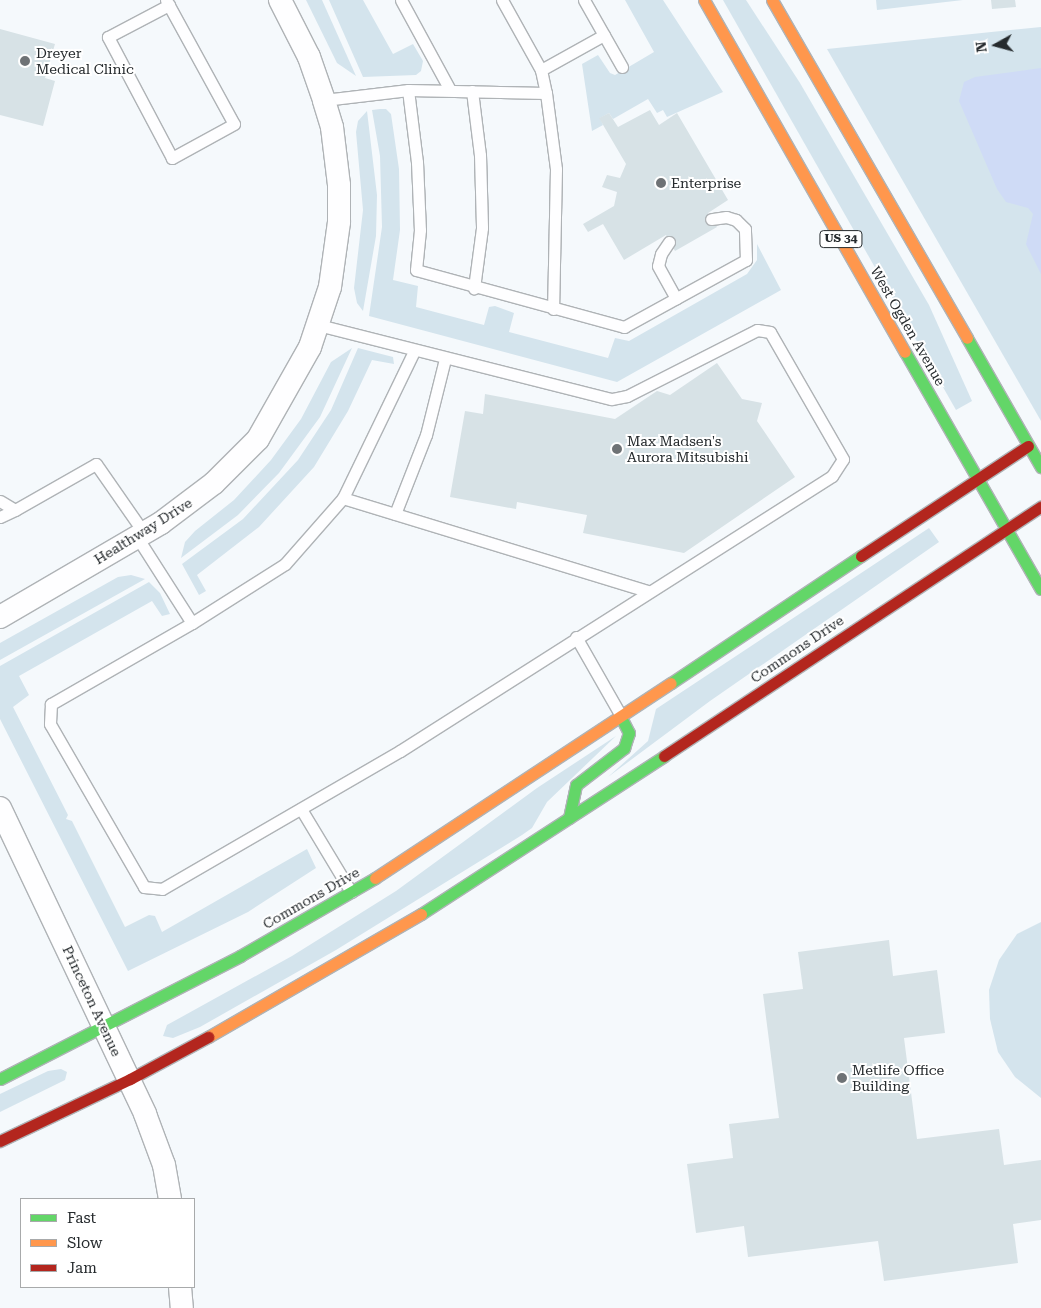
<!DOCTYPE html>
<html>
<head>
<meta charset="utf-8">
<style>
  body { margin:0 }
  #map { position:relative; width:1041px; height:1308px; overflow:hidden; background:#f5f9fc; font-family:"Roboto Serif",serif }
  div>[style] { position:absolute }
  .green>* { inset:0; background:#d4e4ed }
  .water>* { inset:0; background:#cfdbf6 }
  .building>* { inset:0; background:#d7e2e6 }
  .roads { filter:drop-shadow(1px 0 #afb3b6) drop-shadow(-1px 0 #afb3b6) drop-shadow(0 1px #afb3b6) drop-shadow(0 -1px #afb3b6) }
  .lane>* { height:11px; margin:-5.5px; padding:0 5.5px; transform-origin:5.5px; border-radius:5.5px; background:#fefeff }
  .street>* { height:22px; margin:-11px; padding:0 11px; transform-origin:11px; border-radius:11px; background:#fefeff }
  .fast>* { height:11px; margin:-5.5px; padding:0 5.5px; transform-origin:5.5px; border-radius:5.5px; background:#63d668 }
  .slow>* { height:11px; margin:-5.5px; padding:0 5.5px; transform-origin:5.5px; border-radius:5.5px; background:#ff974d }
  .jam>* { height:11px; margin:-5.5px; padding:0 5.5px; transform-origin:5.5px; border-radius:5.5px; background:#b3261e }
  .dots>* { width:14px; height:14px; translate:-50% -50%; box-sizing:border-box; border:2px solid #fff; border-radius:50% }
  span { translate:-50% -50%; white-space:nowrap; text-align:center; line-height:1.15; -webkit-text-stroke:4px #fff; paint-order:stroke }
  .shield-label span { padding:1px 4px; background:#fff; border:1px solid; border-radius:4px; -webkit-text-stroke-width:0 }
  .shield-label { font-size:12px; color:#252a2d; font-weight:700 }
  .poi-label { font-size:14px; color:#252a2d }
  .left { translate:0 -50%; text-align:left }
  .street-label { font-size:14px; color:#252a2d }
  .legend { position:absolute; left:20px; top:1198px; width:175px; height:90px; box-sizing:border-box; background:#fff; border:1px solid #a8aaab; margin:0; padding:6px 9px; list-style:none; font-size:15px; color:#252a2d }
  .legend li { display:flex; align-items:center; gap:10px; height:25px }
  .legend b { width:25px; border:1px solid #a8aaab }
  .north { position:absolute; left:971px; top:20px; width:50px; height:50px; -webkit-text-stroke:4px #fff; paint-order:stroke; rotate:263deg; font-size:14px; font-weight:700; line-height:20px; text-align:center; color:#252a2d }
  .north::after { content:''; display:block; margin:auto; width:18px; height:22px; background:#252a2d; clip-path:polygon(50% 0,100% 100%,50% 72%,0 100%) }
</style>
</head>
<body>
<div id="map">
  <div class="green">
    <i style="clip-path:polygon(306px 0,322px 0,356px 76px,337px 63px)"></i>
    <i style="clip-path:polygon(329px 0,363px 0,393px 54px,413px 44px,423px 61px,421px 71px,416px 75px,363px 77px)"></i>
    <i style="clip-path:polygon(625px 0,663px 0,723px 92px,667px 117px,663px 110px,657px 113px,648px 99px,613px 119px,609px 113px,600px 118px,603px 125px,592px 131px,582px 64px,598px 55px,610px 73px,615px 75px,654px 52px)"></i>
    <i style="clip-path:polygon(723px 0,746px 0,800px 83px,929px 305px,972px 401px,956px 410px)"></i>
    <i style="clip-path:polygon(876px 0,963px 0,877px 10px)"></i>
    <i style="clip-path:polygon(1041px 27px,1041px 421px,827px 49px)"></i>
    <i style="clip-path:polygon(380px 109px,386px 109px,391px 114px,399px 169px,400px 230px,393px 280px,418px 286px,416px 307px,484px 325px,489px 307px,495px 306px,514px 313px,509px 332px,608px 358px,615px 338px,629px 341px,747px 274px,757px 260px,757px 244px,781px 290px,617px 382px,369px 316px,382px 227px,380px 156px,372px 110px)"></i>
    <i style="clip-path:polygon(367px 111px,377px 195px,376px 236px,363px 311px,357px 303px,354px 288px,363px 210px,356px 132px,358px 121px)"></i>
    <i style="clip-path:polygon(352px 348px,320px 417px,279px 473px,238px 515px,181px 558px,185px 542px,195px 531px,234px 500px,271px 460px,301px 419px,331px 362px)"></i>
    <i style="clip-path:polygon(358px 348px,393px 357px,394px 364px,372px 360px,348px 411px,314px 467px,259px 527px,197px 575px,206px 591px,199px 595px,182px 564px,243px 519px,298px 460px,331px 410px)"></i>
    <i style="clip-path:polygon(929px 528px,939px 542px,710px 701px,608px 777px,648px 741px,656px 709px)"></i>
    <i style="clip-path:polygon(131px 575px,145px 579px,0 660px,0 643px,118px 577px)"></i>
    <i style="clip-path:polygon(149px 582px,160px 593px,170px 614px,162px 616px,152px 601px,19px 676px,29px 695px,13px 707px,68px 815px,66px 819px,72px 821px,125px 927px,149px 915px,155px 916px,162px 932px,307px 849px,316px 868px,248px 912px,128px 971px,0 719px,0 666px)"></i>
    <i style="clip-path:polygon(616px 736px,547px 802px,532px 828px,522px 835px,336px 950px,200px 1027px,173px 1038px,163px 1036px,167px 1025px,292px 956px,396px 891px,537px 788px)"></i>
    <i style="clip-path:polygon(1041px 922px,1041px 1098px,1015px 1077px,998px 1052px,990px 1019px,989px 990px,999px 960px,1017px 934px)"></i>
    <i style="clip-path:polygon(61px 1069px,67px 1072px,65px 1080px,0 1112px,0 1094px,48px 1071px)"></i>
  </div>
  <div class="water">
    <i style="clip-path:polygon(1041px 68px,1041px 274px,1026px 244px,1033px 214px,1028px 208px,1006px 202px,997px 189px,959px 101px,964px 82px,975px 77px)"></i>
  </div>
  <div class="building">
    <i style="clip-path:polygon(991px 0,1015px 0,1016px 7px,992px 9px)"></i>
    <i style="clip-path:polygon(0 29px,55px 44px,45px 78px,55px 81px,43px 126px,0 115px)"></i>
    <i style="clip-path:polygon(650px 110px,659px 125px,677px 113px,728px 200px,708px 213px,717px 227px,675px 251px,666px 235px,624px 260px,603px 224px,588px 232px,583px 224px,614px 206px,617px 192px,602px 187px,607px 175px,620px 178px,626px 164px,599px 118px,609px 113px,618px 127px)"></i>
    <i style="clip-path:polygon(717px 363px,742px 399px,762px 403px,757px 421px,795px 477px,684px 553px,583px 533px,587px 515px,517px 502px,516px 509px,450px 497px,465px 411px,483px 414px,485px 394px,615px 419px,657px 391px,670px 395px)"></i>
    <i style="clip-path:polygon(889px 940px,893px 976px,937px 970px,945px 1033px,904px 1038px,917px 1139px,999px 1129px,1004px 1165px,1041px 1160px,1041px 1220px,1013px 1224px,1018px 1263px,884px 1281px,878px 1241px,748px 1257px,744px 1226px,696px 1233px,687px 1164px,733px 1158px,729px 1124px,779px 1118px,763px 994px,803px 989px,798px 952px)"></i>
  </div>
  <div class="roads">
    <div class="lane">
      <i style="left:166px;top:0;width:141px;rotate:61.3deg"></i>
      <i style="left:234px;top:124px;width:71px;rotate:151.3deg"></i>
      <i style="left:172px;top:158px;width:137px;rotate:-117.9deg"></i>
      <i style="left:108px;top:37px;width:69px;rotate:-27.7deg"></i>
      <i style="left:401px;top:0;width:102px;rotate:61.4deg"></i>
      <i style="left:502px;top:0;width:80px;rotate:60.9deg"></i>
      <i style="left:541px;top:70px;width:24px;rotate:78deg"></i>
      <i style="left:546px;top:93px;width:77px;rotate:82.5deg"></i>
      <i style="left:556px;top:169px;width:140px;rotate:91.2deg"></i>
      <i style="left:584px;top:0;width:77px;rotate:60.4deg"></i>
      <i style="left:541px;top:70px;width:72px;rotate:-29.1deg"></i>
      <i style="left:408px;top:90px;width:73px;rotate:82.9deg"></i>
      <i style="left:417px;top:162px;width:68px;rotate:87.5deg"></i>
      <i style="left:420px;top:230px;width:40px;rotate:95.7deg"></i>
      <i style="left:416px;top:270px;width:216px;rotate:15.3deg"></i>
      <i style="left:624px;top:327px;width:139px;rotate:-28.8deg"></i>
      <i style="left:746px;top:260px;width:31px;rotate:-92deg"></i>
      <i style="left:745px;top:229px;width:13px;rotate:-135deg"></i>
      <i style="left:736px;top:220px;width:10px;rotate:-163deg"></i>
      <i style="left:726px;top:217px;width:15px;rotate:172deg"></i>
      <i style="left:472px;top:91px;width:64px;rotate:82.9deg"></i>
      <i style="left:480px;top:155px;width:73px;rotate:88.4deg"></i>
      <i style="left:482px;top:228px;width:61px;rotate:97.6deg"></i>
      <i style="left:324px;top:100px;width:85px;rotate:-6.8deg"></i>
      <i style="left:408px;top:90px;width:138px;rotate:1.2deg"></i>
      <i style="left:669px;top:242px;width:14px;rotate:124deg"></i>
      <i style="left:661px;top:254px;width:12px;rotate:104deg"></i>
      <i style="left:658px;top:266px;width:37px;rotate:61deg"></i>
      <i style="left:343px;top:498px;width:319px;rotate:17deg"></i>
      <i style="left:0;top:501px;width:17px;rotate:31deg"></i>
      <i style="left:15px;top:510px;width:93px;rotate:-29.6deg"></i>
      <i style="left:96px;top:464px;width:84px;rotate:55.2deg"></i>
      <i style="left:395px;top:514px;width:85px;rotate:-68.6deg"></i>
      <i style="left:426px;top:435px;width:78px;rotate:-76deg"></i>
      <i style="left:0;top:517px;width:17px;rotate:-25deg"></i>
      <i style="left:137px;top:537px;width:102px;rotate:57.4deg"></i>
      <i style="left:192px;top:623px;width:163px;rotate:150.1deg"></i>
      <i style="left:51px;top:704px;width:20px;rotate:93deg"></i>
      <i style="left:50px;top:724px;width:188px;rotate:60deg"></i>
      <i style="left:144px;top:887px;width:18px;rotate:6deg"></i>
      <i style="left:162px;top:889px;width:275px;rotate:-30.1deg"></i>
      <i style="left:400px;top:751px;width:512px;rotate:-32.48deg"></i>
      <i style="left:832px;top:476px;width:20px;rotate:-57deg"></i>
      <i style="left:843px;top:459px;width:146px;rotate:-119.9deg"></i>
      <i style="left:770px;top:332px;width:13px;rotate:-171deg"></i>
      <i style="left:757px;top:330px;width:146px;rotate:153.1deg"></i>
      <i style="left:627px;top:396px;width:16px;rotate:169deg"></i>
      <i style="left:611px;top:399px;width:302px;rotate:-165.8deg"></i>
      <i style="left:192px;top:623px;width:110px;rotate:-32.4deg"></i>
      <i style="left:285px;top:564px;width:88px;rotate:-48.7deg"></i>
      <i style="left:343px;top:498px;width:163px;rotate:-64.2deg"></i>
      <i style="left:576px;top:637px;width:91px;rotate:60.3deg"></i>
      <i style="left:301px;top:809px;width:97px;rotate:58.9deg"></i>
    </div>
    <div class="street">
      <i style="left:0;top:617px;width:186px;rotate:-30.3deg"></i>
      <i style="left:161px;top:523px;width:66px;rotate:-37deg"></i>
      <i style="left:214px;top:483px;width:62px;rotate:-45deg"></i>
      <i style="left:258px;top:439px;width:106px;rotate:-60.5deg"></i>
      <i style="left:310px;top:347px;width:63px;rotate:-71.6deg"></i>
      <i style="left:330px;top:287px;width:66px;rotate:-82.1deg"></i>
      <i style="left:339px;top:222px;width:37px;rotate:-90deg"></i>
      <i style="left:339px;top:185px;width:58px;rotate:-96.9deg"></i>
      <i style="left:332px;top:127px;width:28px;rotate:-107deg"></i>
      <i style="left:324px;top:100px;width:46px;rotate:-109.2deg"></i>
      <i style="left:309px;top:57px;width:64px;rotate:-117deg"></i>
      <i style="left:0;top:808px;width:339px;rotate:64.6deg"></i>
      <i style="left:145px;top:1114px;width:54px;rotate:69.6deg"></i>
      <i style="left:164px;top:1165px;width:35px;rotate:80deg"></i>
      <i style="left:180px;top:1287px;width:21px;rotate:85deg"></i>
    </div>
    <div class="fast">
      <i style="left:967px;top:338px;width:149px;rotate:60.2deg"></i>
      <i style="left:905px;top:352px;width:273px;rotate:60.2deg"></i>
      <i style="left:671px;top:683px;width:229px;rotate:-33.8deg"></i>
      <i style="left:569px;top:818px;width:34px;rotate:-78deg"></i>
      <i style="left:576px;top:785px;width:61px;rotate:-37.6deg"></i>
      <i style="left:624px;top:748px;width:16px;rotate:-72deg"></i>
      <i style="left:629px;top:733px;width:18px;rotate:-117deg"></i>
      <i style="left:421px;top:914px;width:290px;rotate:-33deg"></i>
      <i style="left:0;top:1079px;width:270px;rotate:-27.1deg"></i>
      <i style="left:240px;top:956px;width:156px;rotate:-30deg"></i>
    </div>
    <div class="slow">
      <i style="left:704px;top:0;width:405px;rotate:60.3deg"></i>
      <i style="left:772px;top:0;width:390px;rotate:60deg"></i>
      <i style="left:375px;top:878px;width:354px;rotate:-33.4deg"></i>
      <i style="left:208px;top:1037px;width:246px;rotate:-30deg"></i>
    </div>
    <div class="jam">
      <i style="left:861px;top:556px;width:200px;rotate:-33.4deg"></i>
      <i style="left:664px;top:756px;width:452px;rotate:-33.5deg"></i>
      <i style="left:0;top:1141px;width:144px;rotate:-25.5deg"></i>
      <i style="left:130px;top:1079px;width:89px;rotate:-28.3deg"></i>
    </div>
  </div>
  <div class="dots">
    <i style="left:25px;top:61px;background:#6e7275"></i>
    <i style="left:661px;top:183px;background:#6e7275"></i>
    <i style="left:617px;top:449px;background:#6e7275"></i>
    <i style="left:842px;top:1078px;background:#6e7275"></i>
  </div>
  <div class="shield-label">
    <span style="left:841px;top:239px">US 34</span>
  </div>
  <div class="poi-label">
    <span class="left" style="left:36px;top:61px">Dreyer<br>Medical Clinic</span>
    <span class="left" style="left:671px;top:183px">Enterprise</span>
    <span class="left" style="left:627px;top:449px">Max Madsen's<br>Aurora Mitsubishi</span>
    <span class="left" style="left:852px;top:1078px">Metlife Office<br>Building</span>
  </div>
  <div class="street-label">
    <span style="left:908px;top:326px;rotate:60deg">West Ogden Avenue</span>
    <span style="left:143px;top:531px;rotate:-32deg">Healthway Drive</span>
    <span style="left:797px;top:649px;rotate:-34deg">Commons Drive</span>
    <span style="left:311px;top:898px;rotate:-30deg">Commons Drive</span>
    <span style="left:92px;top:1001px;rotate:65deg">Princeton Avenue</span>
  </div>
  <ul class="legend">
  <li><b style="height:6px;background:#63d668"></b>Fast</li>
  <li><b style="height:6px;background:#ff974d"></b>Slow</li>
  <li><b style="height:6px;background:#b3261e"></b>Jam</li>
  </ul>
  <div class="north">N</div>
</div>
</body>
</html>
